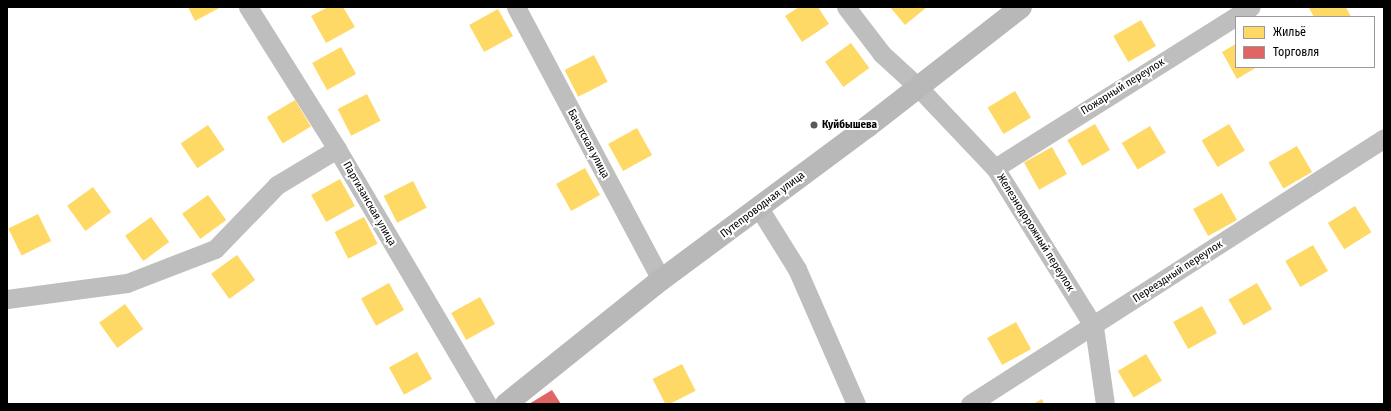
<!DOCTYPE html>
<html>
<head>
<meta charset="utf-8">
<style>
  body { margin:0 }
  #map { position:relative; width:1391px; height:411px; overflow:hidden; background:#fff; font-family:"Fira Sans Condensed",sans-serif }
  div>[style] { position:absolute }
  .homes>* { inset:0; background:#ffd966; transform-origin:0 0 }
  .shops>* { inset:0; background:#e06666 }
  .minor>* { height:19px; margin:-9.5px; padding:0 9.5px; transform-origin:9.5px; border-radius:9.5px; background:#bebebe }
  .secondary>* { height:22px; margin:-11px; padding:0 11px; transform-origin:11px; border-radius:11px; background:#b8b8b8 }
  .dots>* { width:11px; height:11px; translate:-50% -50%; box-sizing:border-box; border:2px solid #fff; border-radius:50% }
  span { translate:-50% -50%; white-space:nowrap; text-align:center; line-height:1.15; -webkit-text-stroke:4px #fff; paint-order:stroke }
  .street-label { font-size:11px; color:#000 }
  .poi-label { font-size:11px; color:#000; font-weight:700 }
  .left { translate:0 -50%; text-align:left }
  .frame { position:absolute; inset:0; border:8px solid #000; pointer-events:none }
  .legend { position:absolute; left:1235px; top:16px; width:140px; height:52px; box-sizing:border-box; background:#fff; border:1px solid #999; margin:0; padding:5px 7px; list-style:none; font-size:12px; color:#000 }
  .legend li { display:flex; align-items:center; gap:8px; height:20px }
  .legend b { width:20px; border:1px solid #999 }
</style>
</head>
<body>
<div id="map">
  <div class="homes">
    <i style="clip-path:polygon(188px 7px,221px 7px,195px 21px)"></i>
    <i style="clip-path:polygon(328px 7px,343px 7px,355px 27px,326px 43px,311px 16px)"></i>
    <i style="clip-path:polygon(799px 7px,818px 7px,829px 24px,802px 42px,785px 16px)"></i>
    <i style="clip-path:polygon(890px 7px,927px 7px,905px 25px)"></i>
    <i style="clip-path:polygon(1311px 7px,1346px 7px,1351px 17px,1314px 17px,1309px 8px)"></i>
    <i style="left:498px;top:9px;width:31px;height:33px;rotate:61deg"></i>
    <i style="left:1141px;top:20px;width:30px;height:32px;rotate:60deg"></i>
    <i style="left:851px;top:43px;width:31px;height:32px;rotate:54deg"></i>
    <i style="clip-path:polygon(1236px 44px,1236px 67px,1257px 67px,1237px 79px,1222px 52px)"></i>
    <i style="left:341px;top:47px;width:31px;height:33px;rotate:61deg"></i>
    <i style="left:594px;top:55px;width:30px;height:33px;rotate:63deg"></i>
    <i style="left:1015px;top:91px;width:31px;height:32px;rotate:59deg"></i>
    <i style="left:367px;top:94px;width:30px;height:33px;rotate:63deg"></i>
    <i style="left:295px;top:100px;width:31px;height:33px;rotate:59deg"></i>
    <i style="left:1095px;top:124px;width:30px;height:32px;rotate:60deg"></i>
    <i style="left:1229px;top:124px;width:31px;height:32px;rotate:59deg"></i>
    <i style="left:208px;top:125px;width:30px;height:33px;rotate:56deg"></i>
    <i style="left:1150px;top:126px;width:31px;height:33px;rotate:59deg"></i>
    <i style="left:637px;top:128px;width:31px;height:33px;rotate:61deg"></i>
    <i style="left:1297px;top:146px;width:30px;height:33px;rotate:60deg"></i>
    <i style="left:1052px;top:147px;width:31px;height:32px;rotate:61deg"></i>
    <i style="left:585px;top:168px;width:31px;height:33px;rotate:61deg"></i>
    <i style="left:340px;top:179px;width:31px;height:33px;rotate:61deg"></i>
    <i style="left:413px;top:181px;width:30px;height:33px;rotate:63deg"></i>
    <i style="left:93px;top:187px;width:31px;height:32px;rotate:54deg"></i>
    <i style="left:1222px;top:193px;width:31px;height:33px;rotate:61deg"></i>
    <i style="left:208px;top:195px;width:31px;height:32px;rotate:54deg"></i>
    <i style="left:1355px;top:206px;width:31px;height:32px;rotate:58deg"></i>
    <i style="left:38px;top:214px;width:30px;height:33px;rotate:64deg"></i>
    <i style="left:151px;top:217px;width:31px;height:32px;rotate:54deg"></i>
    <i style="left:364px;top:217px;width:30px;height:33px;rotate:63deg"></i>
    <i style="left:1313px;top:245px;width:30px;height:32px;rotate:60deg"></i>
    <i style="left:237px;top:255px;width:31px;height:32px;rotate:54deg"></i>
    <i style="left:389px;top:283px;width:31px;height:32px;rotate:61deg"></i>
    <i style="left:1257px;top:283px;width:30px;height:33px;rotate:60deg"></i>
    <i style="left:480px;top:297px;width:31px;height:33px;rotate:61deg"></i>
    <i style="left:125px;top:304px;width:31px;height:32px;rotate:54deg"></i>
    <i style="left:1202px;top:306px;width:31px;height:33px;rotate:61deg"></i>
    <i style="left:1016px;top:322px;width:31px;height:33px;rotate:61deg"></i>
    <i style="left:417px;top:352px;width:31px;height:32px;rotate:61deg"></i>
    <i style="left:1146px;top:354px;width:31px;height:33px;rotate:59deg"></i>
    <i style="left:682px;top:364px;width:30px;height:33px;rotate:63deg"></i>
    <i style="clip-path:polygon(1042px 399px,1044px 404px,1033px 404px)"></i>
  </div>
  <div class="shops">
    <i style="clip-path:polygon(552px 390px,561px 404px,529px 404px)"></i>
  </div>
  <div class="minor">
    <i style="left:248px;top:7px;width:168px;rotate:57.9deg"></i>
    <i style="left:337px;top:149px;width:296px;rotate:59.5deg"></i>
    <i style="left:516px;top:7px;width:309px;rotate:62deg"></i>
    <i style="left:846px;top:7px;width:59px;rotate:52.5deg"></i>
    <i style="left:882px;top:54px;width:49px;rotate:42.5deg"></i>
    <i style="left:918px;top:87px;width:112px;rotate:46.5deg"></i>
    <i style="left:995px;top:168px;width:187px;rotate:58.1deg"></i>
    <i style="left:1094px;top:327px;width:78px;rotate:81.9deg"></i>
    <i style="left:995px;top:168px;width:302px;rotate:-32.2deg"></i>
    <i style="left:759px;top:208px;width:72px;rotate:58.1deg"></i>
    <i style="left:797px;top:269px;width:147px;rotate:66.4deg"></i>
    <i style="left:7px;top:299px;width:121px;rotate:-7.6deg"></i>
    <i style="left:127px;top:283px;width:94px;rotate:-21.1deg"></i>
    <i style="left:215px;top:249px;width:89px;rotate:-45.9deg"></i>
    <i style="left:277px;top:185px;width:70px;rotate:-31deg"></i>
    <i style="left:970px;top:404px;width:492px;rotate:-32.7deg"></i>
  </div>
  <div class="secondary">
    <i style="left:506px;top:404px;width:198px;rotate:-38.7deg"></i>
    <i style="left:661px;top:280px;width:257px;rotate:-36.6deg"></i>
    <i style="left:867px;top:127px;width:195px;rotate:-37.9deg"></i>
  </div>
  <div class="dots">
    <i style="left:814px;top:125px;background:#595959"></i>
  </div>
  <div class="street-label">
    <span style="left:1123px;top:87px;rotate:-32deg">Пожарный переулок</span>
    <span style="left:588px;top:144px;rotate:62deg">Бачатская улица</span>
    <span style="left:369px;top:204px;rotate:60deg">Партизанская улица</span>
    <span style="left:763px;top:205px;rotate:-37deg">Путепроводная улица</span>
    <span style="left:1035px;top:233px;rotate:58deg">Железнодорожный переулок</span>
    <span style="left:1178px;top:272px;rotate:-33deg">Переездный переулок</span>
  </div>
  <div class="poi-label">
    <span class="left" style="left:822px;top:125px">Куйбышева</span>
  </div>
  <div class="frame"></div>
  <ul class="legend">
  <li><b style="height:11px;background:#ffd966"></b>Жильё</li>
  <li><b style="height:11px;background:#e06666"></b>Торговля</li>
  </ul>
</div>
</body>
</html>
